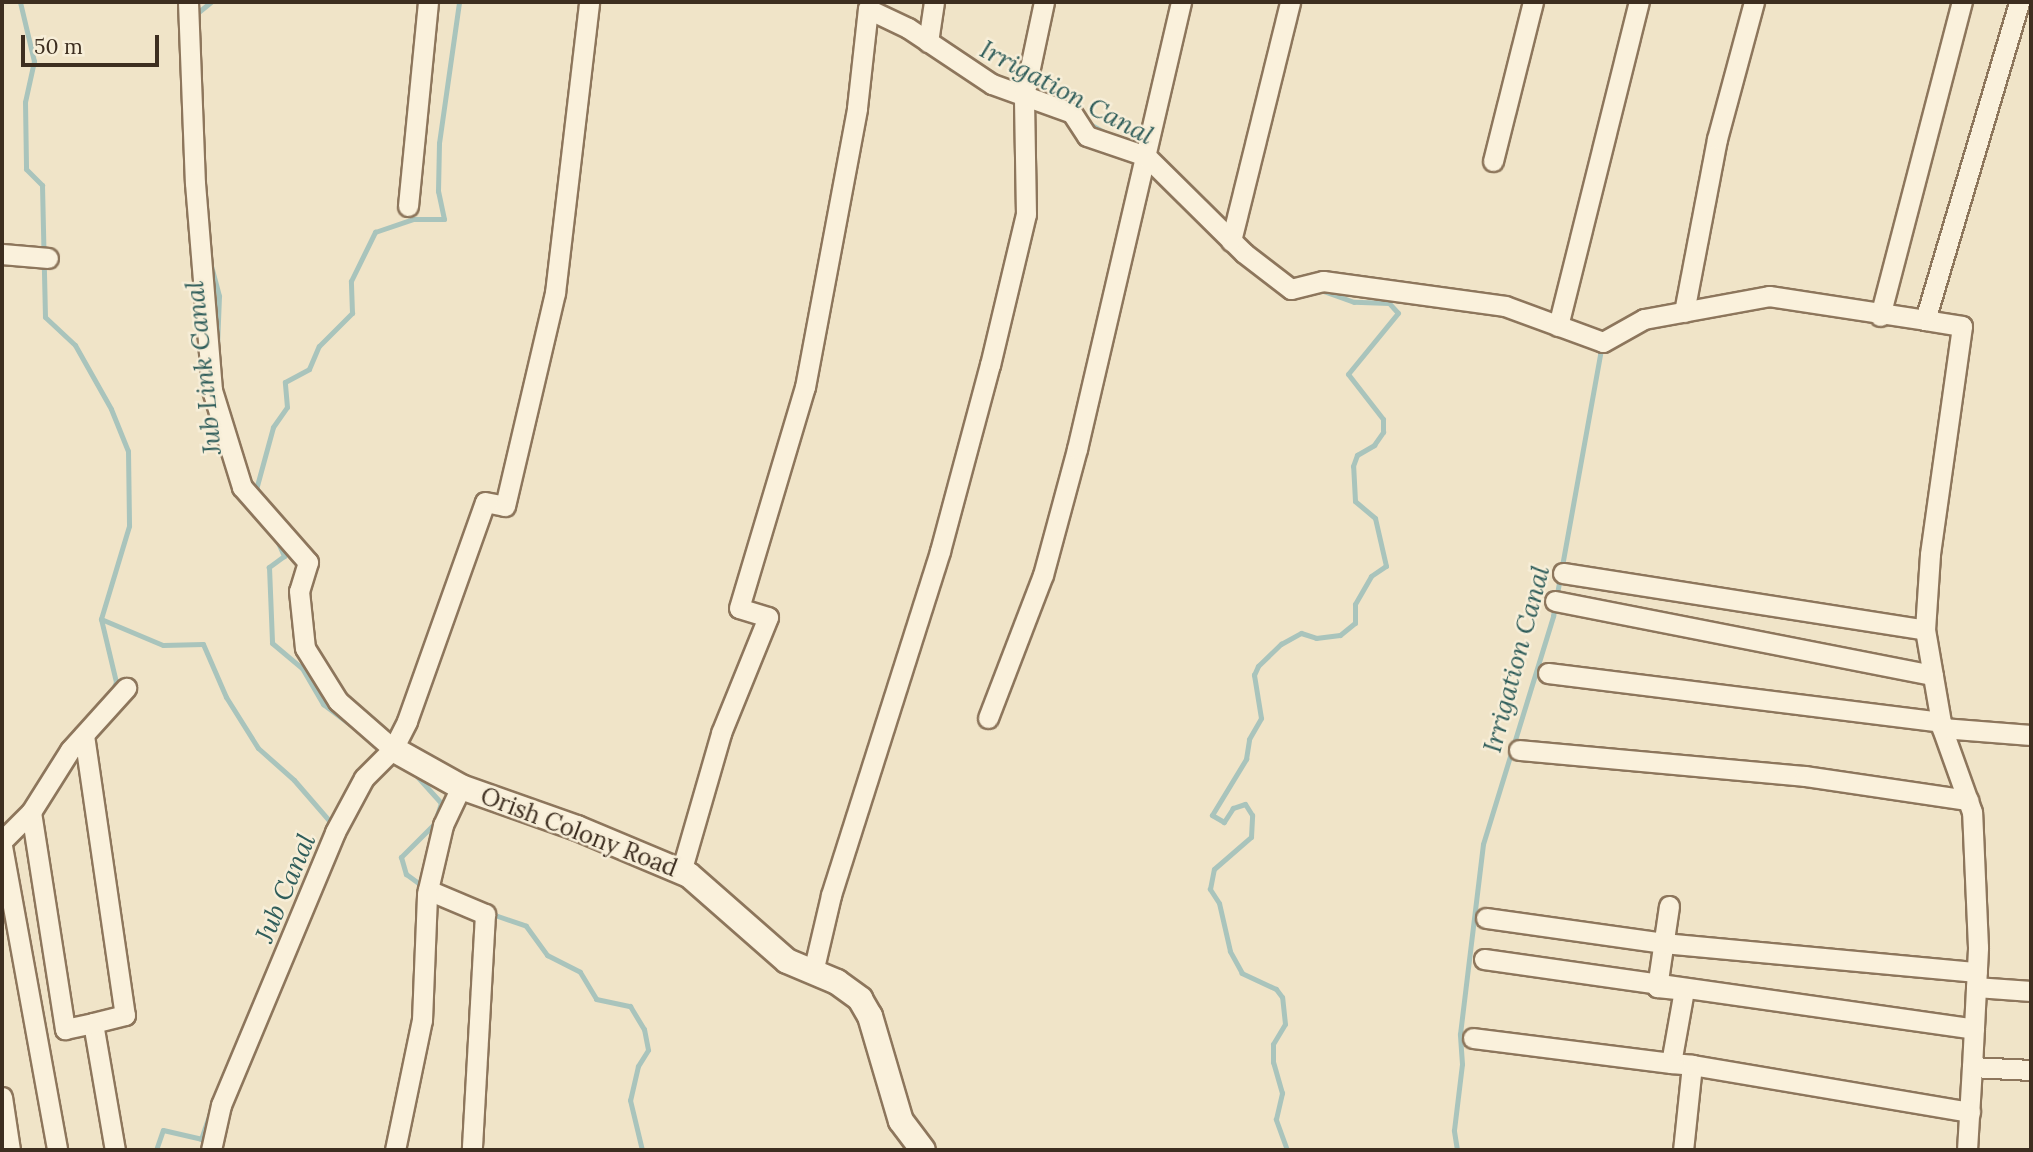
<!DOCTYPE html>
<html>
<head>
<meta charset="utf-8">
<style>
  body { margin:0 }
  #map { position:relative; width:2033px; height:1152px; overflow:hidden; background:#f0e4c8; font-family:Lora,serif }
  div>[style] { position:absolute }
  .stream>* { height:5px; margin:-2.5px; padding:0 2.5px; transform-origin:2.5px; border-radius:2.5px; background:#a9c4bc }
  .roads { filter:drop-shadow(2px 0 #8d765c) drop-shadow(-2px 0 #8d765c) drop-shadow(0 2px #8d765c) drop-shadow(0 -2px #8d765c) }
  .minor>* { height:19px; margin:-9.5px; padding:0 9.5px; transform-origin:9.5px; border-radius:9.5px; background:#faf1dc }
  .tertiary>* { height:24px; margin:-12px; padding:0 12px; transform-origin:12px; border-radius:12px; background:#faf1dc }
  span { translate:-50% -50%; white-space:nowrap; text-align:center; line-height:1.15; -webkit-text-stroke:5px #f7eed8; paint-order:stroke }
  .street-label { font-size:24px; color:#3d2e20 }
  .water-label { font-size:26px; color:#2f5d5a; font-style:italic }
  .frame { position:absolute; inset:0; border:4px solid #3d2e20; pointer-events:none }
  .scale { position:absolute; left:21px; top:35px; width:138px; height:32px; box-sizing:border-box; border:4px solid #3d2e20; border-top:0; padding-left:9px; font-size:21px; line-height:24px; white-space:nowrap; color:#3d2e20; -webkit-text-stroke:5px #f7eed8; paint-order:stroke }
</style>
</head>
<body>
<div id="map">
  <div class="stream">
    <i style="left:20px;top:2px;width:61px;rotate:76.7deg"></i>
    <i style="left:34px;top:61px;width:42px;rotate:102.4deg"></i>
    <i style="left:25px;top:102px;width:67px;rotate:89.1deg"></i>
    <i style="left:26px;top:169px;width:23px;rotate:45deg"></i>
    <i style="left:42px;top:185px;width:132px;rotate:88.7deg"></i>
    <i style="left:45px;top:317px;width:41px;rotate:43deg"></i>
    <i style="left:75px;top:345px;width:73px;rotate:60.6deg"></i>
    <i style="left:111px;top:409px;width:45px;rotate:68deg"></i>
    <i style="left:128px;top:451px;width:75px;rotate:89.2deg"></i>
    <i style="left:129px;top:526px;width:97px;rotate:106.8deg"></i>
    <i style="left:101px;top:619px;width:65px;rotate:76.6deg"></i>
    <i style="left:116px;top:682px;width:13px;rotate:113deg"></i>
    <i style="left:196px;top:14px;width:19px;rotate:-39deg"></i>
    <i style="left:1086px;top:122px;width:25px;rotate:29deg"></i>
    <i style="left:210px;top:262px;width:35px;rotate:75deg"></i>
    <i style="left:219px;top:296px;width:50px;rotate:92.3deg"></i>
    <i style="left:1608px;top:330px;width:28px;rotate:-30deg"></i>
    <i style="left:255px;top:493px;width:68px;rotate:-74.7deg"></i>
    <i style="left:273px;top:427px;width:24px;rotate:-55deg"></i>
    <i style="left:287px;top:407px;width:25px;rotate:-95deg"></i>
    <i style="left:285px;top:382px;width:27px;rotate:-28deg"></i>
    <i style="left:309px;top:369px;width:25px;rotate:-67deg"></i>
    <i style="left:319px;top:346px;width:47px;rotate:-45deg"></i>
    <i style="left:352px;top:313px;width:32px;rotate:-92deg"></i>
    <i style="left:351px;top:281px;width:55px;rotate:-63.9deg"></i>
    <i style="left:375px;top:232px;width:40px;rotate:-18.9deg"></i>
    <i style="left:413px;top:219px;width:31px"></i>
    <i style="left:444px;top:219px;width:29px;rotate:-102deg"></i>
    <i style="left:438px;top:191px;width:48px;rotate:-88.8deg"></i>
    <i style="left:439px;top:143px;width:142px;rotate:-81.9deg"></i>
    <i style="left:276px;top:538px;width:20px;rotate:66deg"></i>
    <i style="left:284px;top:556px;width:19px;rotate:144deg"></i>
    <i style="left:269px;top:567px;width:76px;rotate:87.7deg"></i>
    <i style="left:272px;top:643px;width:39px;rotate:40deg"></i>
    <i style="left:302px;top:668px;width:42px;rotate:59.7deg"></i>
    <i style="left:323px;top:704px;width:40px;rotate:37deg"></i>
    <i style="left:101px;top:619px;width:67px;rotate:22.8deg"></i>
    <i style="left:163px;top:645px;width:40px;rotate:-1.4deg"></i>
    <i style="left:203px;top:644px;width:58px;rotate:66.5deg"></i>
    <i style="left:226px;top:697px;width:60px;rotate:57.9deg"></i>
    <i style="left:258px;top:748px;width:48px;rotate:41.6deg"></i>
    <i style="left:294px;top:780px;width:60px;rotate:49.1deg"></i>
    <i style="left:415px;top:774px;width:39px;rotate:48deg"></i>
    <i style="left:441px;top:803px;width:22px;rotate:108deg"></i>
    <i style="left:434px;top:824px;width:47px;rotate:135deg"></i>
    <i style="left:401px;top:857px;width:18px;rotate:74deg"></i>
    <i style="left:406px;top:874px;width:22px;rotate:36deg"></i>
    <i style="left:489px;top:913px;width:39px;rotate:19deg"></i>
    <i style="left:526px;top:926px;width:36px;rotate:54deg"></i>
    <i style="left:547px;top:955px;width:37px;rotate:27deg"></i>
    <i style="left:580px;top:972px;width:31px;rotate:59deg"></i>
    <i style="left:596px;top:999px;width:35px;rotate:12deg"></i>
    <i style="left:630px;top:1006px;width:27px;rotate:59deg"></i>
    <i style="left:644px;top:1029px;width:21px;rotate:79deg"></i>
    <i style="left:648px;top:1050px;width:19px;rotate:122deg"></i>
    <i style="left:638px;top:1066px;width:35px;rotate:103deg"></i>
    <i style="left:630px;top:1100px;width:51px;rotate:76.5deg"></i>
    <i style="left:156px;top:1150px;width:21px;rotate:-71deg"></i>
    <i style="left:163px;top:1130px;width:39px;rotate:13deg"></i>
    <i style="left:201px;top:1139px;width:37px;rotate:-71deg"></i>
    <i style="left:1287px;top:1150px;width:33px;rotate:-110deg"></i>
    <i style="left:1276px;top:1119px;width:27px;rotate:-77deg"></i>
    <i style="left:1282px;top:1093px;width:32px;rotate:-106deg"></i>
    <i style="left:1273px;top:1062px;width:18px;rotate:-90deg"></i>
    <i style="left:1273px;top:1044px;width:23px;rotate:-59deg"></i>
    <i style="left:1285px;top:1024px;width:27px;rotate:-96deg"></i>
    <i style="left:1282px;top:997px;width:10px;rotate:-127deg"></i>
    <i style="left:1276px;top:989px;width:38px;rotate:-155deg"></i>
    <i style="left:1242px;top:973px;width:25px;rotate:-119deg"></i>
    <i style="left:1230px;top:951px;width:49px;rotate:-102.9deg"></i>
    <i style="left:1219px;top:903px;width:17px;rotate:-123deg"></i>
    <i style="left:1210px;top:889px;width:20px;rotate:-79deg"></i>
    <i style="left:1214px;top:869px;width:49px;rotate:-40.9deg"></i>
    <i style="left:1251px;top:837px;width:22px;rotate:-87deg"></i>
    <i style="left:1252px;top:815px;width:13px;rotate:-122deg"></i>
    <i style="left:1245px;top:804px;width:13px;rotate:162deg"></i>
    <i style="left:1233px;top:808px;width:17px;rotate:123deg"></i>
    <i style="left:1224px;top:822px;width:14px;rotate:-150deg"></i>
    <i style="left:1212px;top:815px;width:66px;rotate:-58.7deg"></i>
    <i style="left:1246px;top:759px;width:20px;rotate:-81deg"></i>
    <i style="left:1249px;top:739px;width:24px;rotate:-60deg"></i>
    <i style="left:1261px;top:718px;width:44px;rotate:-99.2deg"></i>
    <i style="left:1254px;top:675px;width:10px;rotate:-66deg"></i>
    <i style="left:1258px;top:666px;width:32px;rotate:-44deg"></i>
    <i style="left:1281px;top:644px;width:23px;rotate:-29deg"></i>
    <i style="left:1301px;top:633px;width:16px;rotate:18deg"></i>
    <i style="left:1316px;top:638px;width:24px;rotate:-7deg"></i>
    <i style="left:1340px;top:635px;width:19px;rotate:-39deg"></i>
    <i style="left:1355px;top:623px;width:19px;rotate:-90deg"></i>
    <i style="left:1355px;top:604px;width:32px;rotate:-60deg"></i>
    <i style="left:1371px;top:576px;width:18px;rotate:-34deg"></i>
    <i style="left:1386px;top:566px;width:49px;rotate:-102.9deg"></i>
    <i style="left:1375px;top:518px;width:26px;rotate:-140deg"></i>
    <i style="left:1355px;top:501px;width:35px;rotate:-93deg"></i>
    <i style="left:1353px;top:466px;width:12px;rotate:-70deg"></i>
    <i style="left:1357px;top:455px;width:20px;rotate:-30deg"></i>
    <i style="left:1374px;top:445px;width:16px;rotate:-55deg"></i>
    <i style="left:1383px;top:432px;width:13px;rotate:-90deg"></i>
    <i style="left:1383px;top:419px;width:57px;rotate:-127.9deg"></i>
    <i style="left:1348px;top:374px;width:79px;rotate:-50.7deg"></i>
    <i style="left:1398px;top:313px;width:13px;rotate:-132deg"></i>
    <i style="left:1389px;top:303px;width:35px;rotate:-178deg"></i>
    <i style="left:1354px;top:302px;width:35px;rotate:-160deg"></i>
    <i style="left:1457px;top:1150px;width:20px;rotate:-99deg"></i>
    <i style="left:1454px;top:1130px;width:66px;rotate:-83.1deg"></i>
    <i style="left:1462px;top:1064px;width:30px;rotate:-94deg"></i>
    <i style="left:1460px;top:1034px;width:191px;rotate:-83.1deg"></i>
    <i style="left:1483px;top:844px;width:239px;rotate:-72.9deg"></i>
    <i style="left:1553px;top:616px;width:275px;rotate:-79.8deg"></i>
  </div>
  <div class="roads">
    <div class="minor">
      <i style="left:188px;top:2px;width:181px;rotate:87.8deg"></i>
      <i style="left:195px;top:183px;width:208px;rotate:85.3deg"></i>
      <i style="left:212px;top:390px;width:102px;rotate:72.8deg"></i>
      <i style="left:242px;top:487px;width:100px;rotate:48.7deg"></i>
      <i style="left:308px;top:562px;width:30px;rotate:107deg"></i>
      <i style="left:299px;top:591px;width:57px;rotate:84deg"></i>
      <i style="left:305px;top:648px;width:62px;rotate:58.1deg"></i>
      <i style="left:338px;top:701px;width:73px;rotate:41.1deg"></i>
      <i style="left:928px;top:42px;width:40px;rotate:-81.5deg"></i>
      <i style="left:1493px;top:161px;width:164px;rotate:-75.9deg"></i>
      <i style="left:408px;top:206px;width:205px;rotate:-84.4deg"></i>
      <i style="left:1231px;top:241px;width:246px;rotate:-76.1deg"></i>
      <i style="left:2px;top:254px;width:46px;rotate:5deg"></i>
      <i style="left:1684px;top:312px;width:176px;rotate:-79.2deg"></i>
      <i style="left:1717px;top:139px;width:142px;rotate:-74.9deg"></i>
      <i style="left:1880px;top:316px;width:325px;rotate:-75.4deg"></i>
      <i style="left:1558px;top:326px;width:334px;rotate:-76deg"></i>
      <i style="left:1563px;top:573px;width:366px;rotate:8.9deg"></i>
      <i style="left:1555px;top:601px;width:385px;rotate:11.1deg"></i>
      <i style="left:1548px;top:673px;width:396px;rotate:7.1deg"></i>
      <i style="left:988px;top:718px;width:153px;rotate:-69deg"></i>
      <i style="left:1043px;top:575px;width:131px;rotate:-74.9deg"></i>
      <i style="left:1077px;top:449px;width:459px;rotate:-76.9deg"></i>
      <i style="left:1942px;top:728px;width:89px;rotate:4.5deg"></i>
      <i style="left:84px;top:735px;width:283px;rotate:81.7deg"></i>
      <i style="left:125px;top:1015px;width:33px;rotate:166deg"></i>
      <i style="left:93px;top:1023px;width:129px;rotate:80.2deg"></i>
      <i style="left:1519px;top:750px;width:287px;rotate:5.2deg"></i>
      <i style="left:1805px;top:776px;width:165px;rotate:8.4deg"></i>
      <i style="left:31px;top:812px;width:220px;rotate:81.1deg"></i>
      <i style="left:65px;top:1029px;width:29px;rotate:-12deg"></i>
      <i style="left:2px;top:841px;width:41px;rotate:-45deg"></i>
      <i style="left:31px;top:812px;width:73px;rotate:-57.8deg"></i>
      <i style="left:70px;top:750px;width:84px;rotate:-47.9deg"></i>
      <i style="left:2px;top:846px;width:309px;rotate:79.7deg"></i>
      <i style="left:681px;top:872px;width:145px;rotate:-73.9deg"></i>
      <i style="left:721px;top:733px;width:125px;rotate:-67.9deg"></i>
      <i style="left:768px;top:617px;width:30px;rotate:-163deg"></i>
      <i style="left:739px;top:608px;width:231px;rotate:-73.4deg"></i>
      <i style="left:805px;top:387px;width:284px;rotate:-79.4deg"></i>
      <i style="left:857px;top:108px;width:100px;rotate:-83.7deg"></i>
      <i style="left:868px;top:9px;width:44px;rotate:25.4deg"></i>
      <i style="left:908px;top:28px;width:101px;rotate:33.7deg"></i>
      <i style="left:992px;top:84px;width:85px;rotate:19.9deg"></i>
      <i style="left:1072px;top:113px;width:27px;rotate:57deg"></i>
      <i style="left:1087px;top:136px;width:62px;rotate:18.7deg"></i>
      <i style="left:1146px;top:156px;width:138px;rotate:44.7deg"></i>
      <i style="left:1244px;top:253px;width:59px;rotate:37.5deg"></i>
      <i style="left:1291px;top:289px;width:33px;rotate:-14deg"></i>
      <i style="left:1323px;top:281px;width:184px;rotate:7.8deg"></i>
      <i style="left:1505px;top:306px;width:104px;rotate:20.2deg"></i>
      <i style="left:1603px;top:342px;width:47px;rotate:-29.3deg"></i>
      <i style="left:1644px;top:319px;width:127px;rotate:-10.4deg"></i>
      <i style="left:1769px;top:296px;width:158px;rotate:8.7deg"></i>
      <i style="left:428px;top:890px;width:62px;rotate:22.8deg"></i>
      <i style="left:485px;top:914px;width:236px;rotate:93.2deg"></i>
      <i style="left:1669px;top:906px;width:82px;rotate:98.4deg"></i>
      <i style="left:1657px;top:987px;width:27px;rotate:6deg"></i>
      <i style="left:1684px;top:990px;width:74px;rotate:100.1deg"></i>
      <i style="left:1671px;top:1063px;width:21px;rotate:5deg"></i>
      <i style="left:1692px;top:1065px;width:85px;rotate:96deg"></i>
      <i style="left:1486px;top:918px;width:179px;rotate:8deg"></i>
      <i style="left:1663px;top:943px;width:315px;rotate:5.3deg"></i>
      <i style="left:1484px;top:959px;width:495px;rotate:8.1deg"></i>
      <i style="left:813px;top:972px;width:79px;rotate:-76.8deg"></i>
      <i style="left:831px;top:895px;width:361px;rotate:-72.4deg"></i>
      <i style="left:940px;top:551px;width:193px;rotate:-75deg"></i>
      <i style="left:990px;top:365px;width:155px;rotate:-76.6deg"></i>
      <i style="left:1026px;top:214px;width:118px;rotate:-91deg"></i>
      <i style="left:1024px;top:96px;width:96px;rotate:-78deg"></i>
      <i style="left:1976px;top:987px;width:55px;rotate:4.2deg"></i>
      <i style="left:1473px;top:1038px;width:200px;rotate:7.2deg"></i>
      <i style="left:1692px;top:1065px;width:282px;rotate:9.6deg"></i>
      <i style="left:1972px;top:1067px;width:120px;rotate:-87.1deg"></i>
      <i style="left:1978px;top:947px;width:135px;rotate:-92.5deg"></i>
      <i style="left:1972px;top:812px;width:89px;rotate:-109.7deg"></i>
      <i style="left:1942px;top:728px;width:99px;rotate:-99.8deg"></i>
      <i style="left:1925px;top:630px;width:76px;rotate:-86.2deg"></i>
      <i style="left:1930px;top:554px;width:230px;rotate:-82deg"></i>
      <i style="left:1962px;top:326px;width:37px;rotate:-171deg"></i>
      <i style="left:1925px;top:320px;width:332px;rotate:-73.5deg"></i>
      <i style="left:2px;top:1097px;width:54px;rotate:81.4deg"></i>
      <i style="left:211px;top:1150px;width:46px;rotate:-77.5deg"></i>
      <i style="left:221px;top:1105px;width:296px;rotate:-67.3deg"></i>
      <i style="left:335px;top:832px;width:61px;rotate:-61.8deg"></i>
      <i style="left:364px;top:778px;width:41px;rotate:-45deg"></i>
      <i style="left:393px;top:749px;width:31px;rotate:-63deg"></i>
      <i style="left:407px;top:721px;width:232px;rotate:-70.4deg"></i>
      <i style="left:485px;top:502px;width:20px;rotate:11deg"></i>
      <i style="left:505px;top:506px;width:219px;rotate:-76.8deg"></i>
      <i style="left:555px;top:293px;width:293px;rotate:-83.3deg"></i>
      <i style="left:395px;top:1150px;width:133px;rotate:-78.3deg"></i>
      <i style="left:422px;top:1020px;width:126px;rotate:-87.7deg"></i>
      <i style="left:427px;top:894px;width:71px;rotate:-76.9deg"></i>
      <i style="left:443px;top:825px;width:42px;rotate:-64.7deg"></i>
      <i style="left:1967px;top:1150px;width:83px;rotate:-86.6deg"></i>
      <i style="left:1972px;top:1067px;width:59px;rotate:2.9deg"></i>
    </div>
    <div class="tertiary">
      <i style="left:393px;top:749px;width:78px;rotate:29.2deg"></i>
      <i style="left:461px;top:787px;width:123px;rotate:19.5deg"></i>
      <i style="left:577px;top:828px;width:121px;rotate:22.8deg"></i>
      <i style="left:689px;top:875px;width:130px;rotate:41.3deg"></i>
      <i style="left:787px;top:961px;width:54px;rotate:22.8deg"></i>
      <i style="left:837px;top:982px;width:29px;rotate:36deg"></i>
      <i style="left:860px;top:999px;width:20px;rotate:60deg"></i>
      <i style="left:870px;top:1016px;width:109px;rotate:73.6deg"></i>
      <i style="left:901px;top:1121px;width:36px;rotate:53deg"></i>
    </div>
  </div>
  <div class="street-label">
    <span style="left:579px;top:832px;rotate:21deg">Orish Colony Road</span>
  </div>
  <div class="water-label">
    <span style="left:1067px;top:92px;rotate:28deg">Irrigation Canal</span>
    <span style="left:203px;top:368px;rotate:-96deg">Jub Link Canal</span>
    <span style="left:1516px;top:659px;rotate:-75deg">Irrigation Canal</span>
    <span style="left:285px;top:888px;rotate:-67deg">Jub Canal</span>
  </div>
  <div class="frame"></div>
  <div class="scale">50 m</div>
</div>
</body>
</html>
